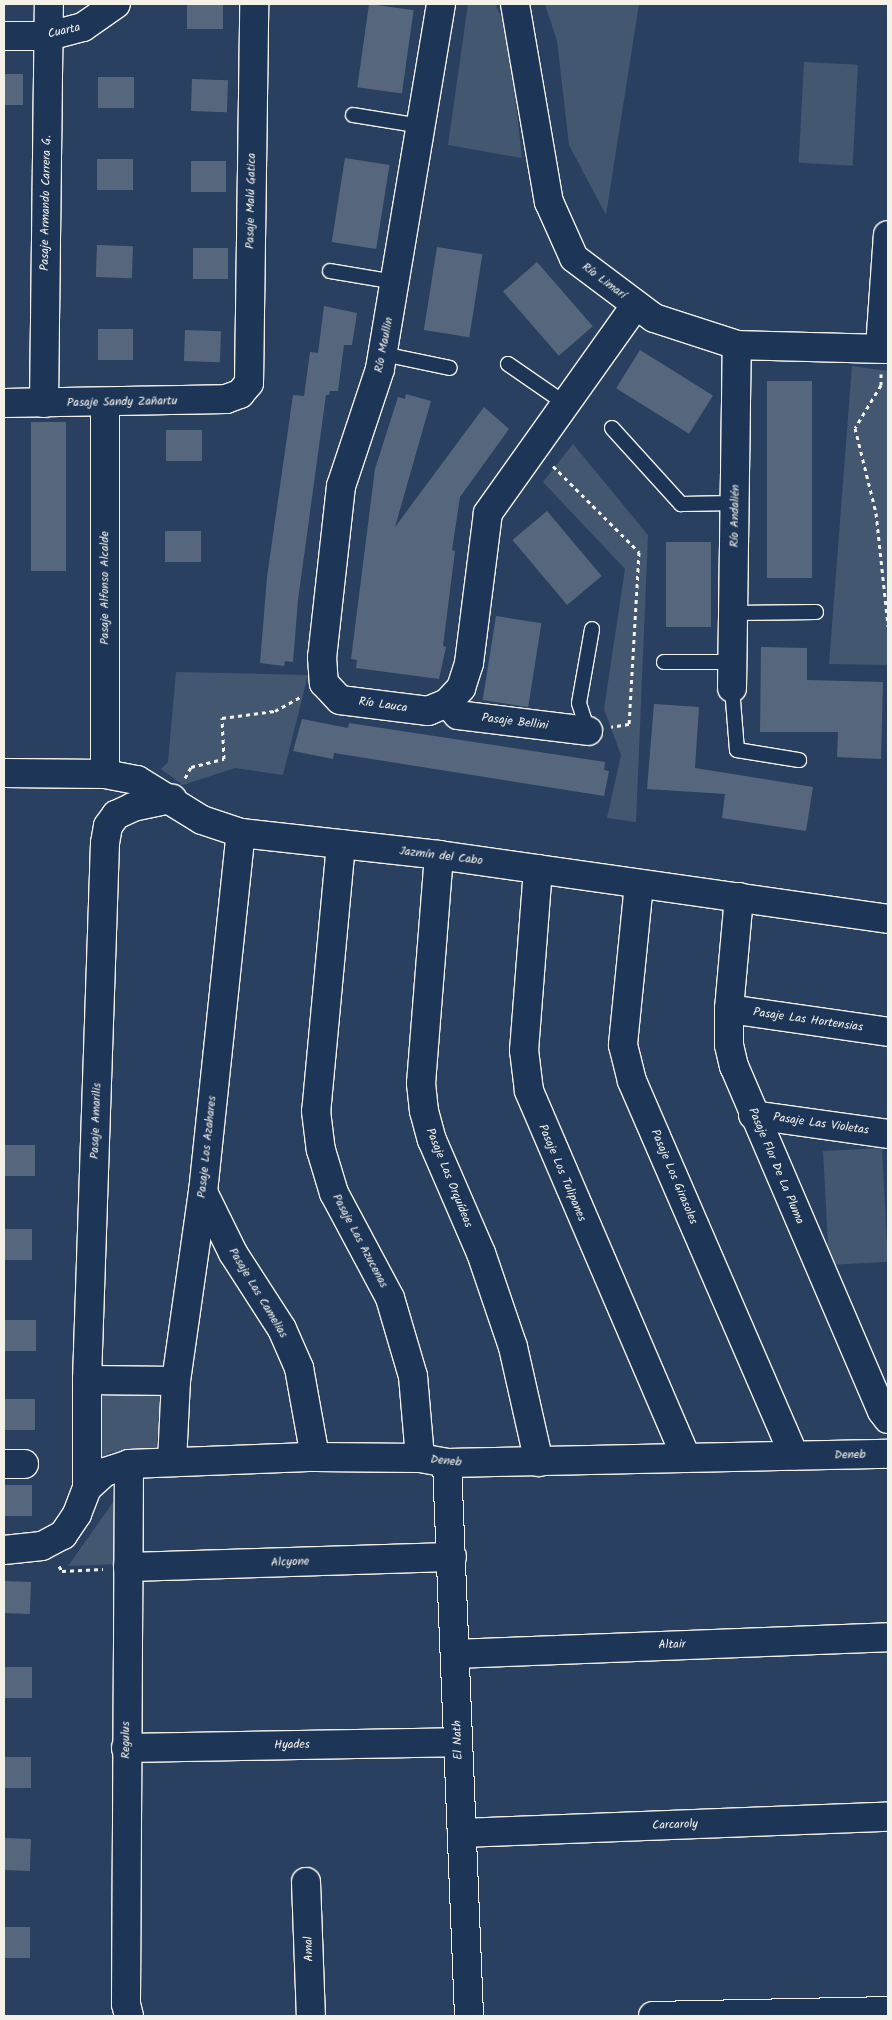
<!DOCTYPE html>
<html>
<head>
<meta charset="utf-8">
<style>
  body { margin:0 }
  #map { position:relative; width:892px; height:2020px; overflow:hidden; background:#2a4060; font-family:Kalam,sans-serif }
  div>[style] { position:absolute }
  .green>* { inset:0; background:#445771; transform-origin:0 0 }
  .building>* { inset:0; background:#56677d; transform-origin:0 0 }
  .path>* { height:3px; margin-top:-1.5px; transform-origin:0; background:repeating-linear-gradient(90deg,#f4f1e8 0 4px,transparent 0 8px) }
  .roads { filter:drop-shadow(1px 0 #f4f1e8) drop-shadow(-1px 0 #f4f1e8) drop-shadow(0 1px #f4f1e8) drop-shadow(0 -1px #f4f1e8) }
  .lane>* { height:14px; margin:-7px; padding:0 7px; transform-origin:7px; border-radius:7px; background:#1d3557 }
  .street>* { height:28px; margin:-14px; padding:0 14px; transform-origin:14px; border-radius:14px; background:#1d3557 }
  span { translate:-50% -50%; white-space:nowrap; text-align:center; line-height:1.15; -webkit-text-stroke:5px #1d3557; paint-order:stroke }
  .street-label { font-size:12px; color:#f4f1e8 }
  .frame { position:absolute; inset:0; border:5px solid #f4f1e8; pointer-events:none }
</style>
</head>
<body>
<div id="map">
  <div class="green">
    <i style="clip-path:polygon(468px 4px,495px 4px,508px 31px,522px 158px,448px 145px)"></i>
    <i style="clip-path:polygon(545px 4px,639px 4px,606px 215px,569px 145px,557px 41px)"></i>
    <i style="left:804px;top:62px;width:54px;height:101px;rotate:3deg"></i>
    <i style="clip-path:polygon(852px 366px,888px 371px,888px 665px,829px 664px)"></i>
    <i style="clip-path:polygon(573px 444px,648px 535px,636px 822px,607px 818px,621px 755px,604px 709px,625px 569px,543px 482px)"></i>
    <i style="clip-path:polygon(176px 672px,308px 675px,283px 775px,235px 768px,183px 785px,161px 769px,168px 762px)"></i>
    <i style="left:882px;top:1148px;width:114px;height:59px;rotate:87deg"></i>
    <i style="clip-path:polygon(163px 1390px,156px 1450px,111px 1452px,97px 1460px,97px 1391px)"></i>
    <i style="clip-path:polygon(119px 1494px,122px 1564px,68px 1566px)"></i>
  </div>
  <div class="building">
    <i style="left:187px;top:4px;width:36px;height:25px"></i>
    <i style="left:369px;top:4px;width:45px;height:84px;rotate:8deg"></i>
    <i style="left:4px;top:74px;width:19px;height:31px"></i>
    <i style="left:98px;top:77px;width:36px;height:31px"></i>
    <i style="left:192px;top:79px;width:36px;height:32px;rotate:2deg"></i>
    <i style="left:345px;top:158px;width:45px;height:85px;rotate:9deg"></i>
    <i style="left:97px;top:159px;width:36px;height:31px"></i>
    <i style="left:191px;top:161px;width:35px;height:31px"></i>
    <i style="left:97px;top:245px;width:36px;height:32px;rotate:2deg"></i>
    <i style="left:437px;top:247px;width:46px;height:84px;rotate:9deg"></i>
    <i style="left:193px;top:248px;width:35px;height:31px"></i>
    <i style="left:537px;top:262px;width:85px;height:45px;rotate:49deg"></i>
    <i style="clip-path:polygon(324px 306px,357px 313px,352px 345px,344px 345px,338px 391px,330px 391px,329px 395px,326px 395px,298px 600px,293px 662px,285px 661px,284px 666px,260px 663px,267px 577px,293px 395px,304px 396px,310px 352px,318px 353px)"></i>
    <i style="left:98px;top:329px;width:35px;height:31px"></i>
    <i style="left:185px;top:330px;width:36px;height:31px;rotate:2deg"></i>
    <i style="left:640px;top:350px;width:86px;height:45px;rotate:32deg"></i>
    <i style="left:767px;top:381px;width:45px;height:197px"></i>
    <i style="clip-path:polygon(406px 394px,431px 401px,395px 527px,484px 407px,509px 429px,460px 497px,452px 550px,455px 551px,443px 646px,446px 647px,439px 679px,356px 668px,357px 660px,351px 659px,375px 469px,398px 397px,405px 399px)"></i>
    <i style="left:31px;top:422px;width:35px;height:149px"></i>
    <i style="left:166px;top:430px;width:36px;height:31px"></i>
    <i style="left:547px;top:511px;width:85px;height:45px;rotate:50deg"></i>
    <i style="left:165px;top:531px;width:36px;height:31px"></i>
    <i style="left:666px;top:542px;width:45px;height:85px"></i>
    <i style="left:496px;top:616px;width:46px;height:85px;rotate:9deg"></i>
    <i style="clip-path:polygon(761px 647px,807px 648px,807px 680px,883px 682px,881px 759px,837px 757px,838px 732px,760px 732px)"></i>
    <i style="clip-path:polygon(654px 704px,699px 707px,695px 768px,813px 787px,806px 831px,722px 818px,725px 794px,647px 789px)"></i>
    <i style="clip-path:polygon(302px 719px,348px 728px,349px 723px,605px 762px,604px 770px,609px 771px,604px 796px,334px 753px,333px 759px,293px 751px)"></i>
    <i style="left:4px;top:1145px;width:31px;height:31px"></i>
    <i style="left:4px;top:1229px;width:28px;height:31px"></i>
    <i style="left:4px;top:1320px;width:32px;height:31px"></i>
    <i style="left:4px;top:1399px;width:31px;height:31px"></i>
    <i style="left:4px;top:1485px;width:28px;height:31px"></i>
    <i style="left:4px;top:1581px;width:27px;height:32px;rotate:2deg"></i>
    <i style="left:4px;top:1667px;width:28px;height:31px"></i>
    <i style="left:4px;top:1757px;width:27px;height:31px"></i>
    <i style="left:4px;top:1838px;width:27px;height:32px;rotate:2deg"></i>
    <i style="left:4px;top:1927px;width:26px;height:31px"></i>
  </div>
  <div class="path">
    <i style="left:881px;top:374px;width:11px;rotate:90deg"></i>
    <i style="left:881px;top:385px;width:50px;rotate:121.2deg"></i>
    <i style="left:855px;top:428px;width:88px;rotate:76.1deg"></i>
    <i style="left:876px;top:513px;width:114px;rotate:83.9deg"></i>
    <i style="left:553px;top:466px;width:122px;rotate:45deg"></i>
    <i style="left:639px;top:552px;width:172px;rotate:93.3deg"></i>
    <i style="left:629px;top:724px;width:18px;rotate:171deg"></i>
    <i style="left:185px;top:778px;width:13px;rotate:-61deg"></i>
    <i style="left:191px;top:767px;width:34px;rotate:-14deg"></i>
    <i style="left:224px;top:759px;width:41px;rotate:-92.8deg"></i>
    <i style="left:222px;top:718px;width:53px;rotate:-7.5deg"></i>
    <i style="left:275px;top:711px;width:31px;rotate:-29deg"></i>
    <i style="left:59px;top:1566px;width:6px;rotate:59deg"></i>
    <i style="left:62px;top:1571px;width:41px;rotate:-2.8deg"></i>
  </div>
  <div class="roads">
    <div class="lane">
      <i style="left:353px;top:115px;width:69px;rotate:9.2deg"></i>
      <i style="left:330px;top:271px;width:66px;rotate:9.6deg"></i>
      <i style="left:383px;top:354px;width:68px;rotate:11.8deg"></i>
      <i style="left:508px;top:364px;width:70px;rotate:34.6deg"></i>
      <i style="left:612px;top:428px;width:103px;rotate:47.8deg"></i>
      <i style="left:681px;top:504px;width:54px;rotate:-1.1deg"></i>
      <i style="left:734px;top:613px;width:82px;rotate:-0.7deg"></i>
      <i style="left:664px;top:662px;width:69px"></i>
      <i style="left:732px;top:688px;width:62px;rotate:85.4deg"></i>
      <i style="left:737px;top:750px;width:63px;rotate:9.2deg"></i>
      <i style="left:588px;top:731px;width:29px;rotate:-108deg"></i>
      <i style="left:579px;top:703px;width:75px;rotate:-80deg"></i>
    </div>
    <div class="street">
      <i style="left:441px;top:4px;width:370px;rotate:99.5deg"></i>
      <i style="left:380px;top:369px;width:123px;rotate:108.4deg"></i>
      <i style="left:341px;top:486px;width:172px;rotate:96.3deg"></i>
      <i style="left:322px;top:657px;width:26px;rotate:86deg"></i>
      <i style="left:324px;top:683px;width:23px;rotate:47deg"></i>
      <i style="left:340px;top:700px;width:89px;rotate:7.1deg"></i>
      <i style="left:428px;top:711px;width:21px;rotate:-23deg"></i>
      <i style="left:447px;top:703px;width:21px;rotate:-47deg"></i>
      <i style="left:461px;top:688px;width:26px;rotate:-72deg"></i>
      <i style="left:469px;top:663px;width:151px;rotate:-82.8deg"></i>
      <i style="left:488px;top:513px;width:255px;rotate:-54.6deg"></i>
      <i style="left:515px;top:4px;width:201px;rotate:80.3deg"></i>
      <i style="left:549px;top:202px;width:61px;rotate:65.9deg"></i>
      <i style="left:574px;top:258px;width:100px;rotate:36.9deg"></i>
      <i style="left:654px;top:318px;width:87px;rotate:18deg"></i>
      <i style="left:737px;top:345px;width:151px;rotate:1.5deg"></i>
      <i style="left:4px;top:36px;width:45px"></i>
      <i style="left:49px;top:36px;width:35px;rotate:-15deg"></i>
      <i style="left:83px;top:27px;width:40px;rotate:-34.9deg"></i>
      <i style="left:880px;top:348px;width:113px;rotate:-86deg"></i>
      <i style="left:4px;top:403px;width:222px;rotate:-1deg"></i>
      <i style="left:226px;top:399px;width:15px;rotate:-20deg"></i>
      <i style="left:240px;top:394px;width:14px;rotate:-51deg"></i>
      <i style="left:249px;top:383px;width:379px;rotate:-89.2deg"></i>
      <i style="left:44px;top:403px;width:399px;rotate:-89.3deg"></i>
      <i style="left:732px;top:688px;width:343px;rotate:-89.2deg"></i>
      <i style="left:447px;top:703px;width:16px;rotate:47deg"></i>
      <i style="left:458px;top:715px;width:131px;rotate:7deg"></i>
      <i style="left:4px;top:773px;width:101px;rotate:0.6deg"></i>
      <i style="left:105px;top:774px;width:33px;rotate:11deg"></i>
      <i style="left:137px;top:780px;width:76px;rotate:31.6deg"></i>
      <i style="left:202px;top:820px;width:41px;rotate:18.4deg"></i>
      <i style="left:241px;top:833px;width:199px;rotate:6.3deg"></i>
      <i style="left:439px;top:855px;width:454px;rotate:8.1deg"></i>
      <i style="left:105px;top:774px;width:372px;rotate:-90deg"></i>
      <i style="left:341px;top:844px;width:268px;rotate:95.3deg"></i>
      <i style="left:316px;top:1111px;width:39px;rotate:83deg"></i>
      <i style="left:321px;top:1150px;width:45px;rotate:73.2deg"></i>
      <i style="left:334px;top:1193px;width:119px;rotate:61.9deg"></i>
      <i style="left:390px;top:1298px;width:81px;rotate:73.6deg"></i>
      <i style="left:413px;top:1376px;width:82px;rotate:85.1deg"></i>
      <i style="left:439px;top:855px;width:229px;rotate:94.5deg"></i>
      <i style="left:421px;top:1083px;width:28px;rotate:84deg"></i>
      <i style="left:424px;top:1111px;width:30px;rotate:75deg"></i>
      <i style="left:432px;top:1140px;width:123px;rotate:66.6deg"></i>
      <i style="left:481px;top:1253px;width:99px;rotate:71.2deg"></i>
      <i style="left:513px;top:1347px;width:118px;rotate:77.3deg"></i>
      <i style="left:538px;top:869px;width:182px;rotate:94.4deg"></i>
      <i style="left:524px;top:1050px;width:41px;rotate:83deg"></i>
      <i style="left:529px;top:1091px;width:399px;rotate:66.8deg"></i>
      <i style="left:639px;top:884px;width:162px;rotate:95.7deg"></i>
      <i style="left:623px;top:1045px;width:37px;rotate:76deg"></i>
      <i style="left:632px;top:1081px;width:408px;rotate:66.6deg"></i>
      <i style="left:739px;top:897px;width:112px;rotate:95.1deg"></i>
      <i style="left:729px;top:1009px;width:36px;rotate:90deg"></i>
      <i style="left:729px;top:1045px;width:22px;rotate:77deg"></i>
      <i style="left:734px;top:1066px;width:375px;rotate:66.8deg"></i>
      <i style="left:882px;top:1411px;width:10px;rotate:53deg"></i>
      <i style="left:729px;top:1009px;width:161px;rotate:8.2deg"></i>
      <i style="left:753px;top:1115px;width:136px;rotate:8deg"></i>
      <i style="left:203px;top:1192px;width:68px;rotate:63.8deg"></i>
      <i style="left:233px;top:1253px;width:90px;rotate:57.2deg"></i>
      <i style="left:282px;top:1329px;width:43px;rotate:66.4deg"></i>
      <i style="left:299px;top:1368px;width:90px;rotate:79.8deg"></i>
      <i style="left:87px;top:1380px;width:89px;rotate:0.6deg"></i>
      <i style="left:172px;top:1462px;width:81px;rotate:-87.2deg"></i>
      <i style="left:176px;top:1381px;width:191px;rotate:-81.9deg"></i>
      <i style="left:203px;top:1192px;width:361px;rotate:-84deg"></i>
      <i style="left:447px;top:1463px;width:553px;rotate:87.72deg"></i>
      <i style="left:4px;top:1464px;width:20px"></i>
      <i style="left:129px;top:1464px;width:540px;rotate:90.32deg"></i>
      <i style="left:126px;top:2004px;width:12px;rotate:76deg"></i>
      <i style="left:87px;top:1488px;width:108px;rotate:-90deg"></i>
      <i style="left:87px;top:1380px;width:537px;rotate:-88.08deg"></i>
      <i style="left:105px;top:843px;width:17px;rotate:-80deg"></i>
      <i style="left:108px;top:826px;width:14px;rotate:-54deg"></i>
      <i style="left:116px;top:815px;width:19px;rotate:-25deg"></i>
      <i style="left:133px;top:807px;width:40px;rotate:-12deg"></i>
      <i style="left:4px;top:1550px;width:38px;rotate:-6deg"></i>
      <i style="left:42px;top:1546px;width:24px;rotate:-28deg"></i>
      <i style="left:63px;top:1535px;width:25px;rotate:-56deg"></i>
      <i style="left:77px;top:1514px;width:28px;rotate:-69deg"></i>
      <i style="left:87px;top:1488px;width:24px;rotate:-42deg"></i>
      <i style="left:105px;top:1472px;width:25px;rotate:-18deg"></i>
      <i style="left:129px;top:1464px;width:186px;rotate:-2.2deg"></i>
      <i style="left:315px;top:1457px;width:105px;rotate:0.5deg"></i>
      <i style="left:420px;top:1458px;width:27px;rotate:10deg"></i>
      <i style="left:447px;top:1463px;width:441px;rotate:-1.2deg"></i>
      <i style="left:128px;top:1567px;width:324px;rotate:-1.8deg"></i>
      <i style="left:455px;top:1654px;width:433px;rotate:-2.2deg"></i>
      <i style="left:126px;top:1748px;width:331px;rotate:-1deg"></i>
      <i style="left:462px;top:1833px;width:426px;rotate:-2.2deg"></i>
      <i style="left:306px;top:1882px;width:134px;rotate:87.9deg"></i>
      <i style="left:653px;top:2016px;width:235px;rotate:-1.2deg"></i>
    </div>
  </div>
  <div class="street-label">
    <span style="left:64px;top:31px;rotate:-13deg">Cuarta</span>
    <span style="left:251px;top:201px;rotate:-89deg">Pasaje Malú Gatica</span>
    <span style="left:46px;top:203px;rotate:-89deg">Pasaje Armando Carrera G.</span>
    <span style="left:604px;top:281px;rotate:37deg">Río Limarí</span>
    <span style="left:384px;top:345px;rotate:-79deg">Río Maullin</span>
    <span style="left:122px;top:402px;rotate:-1deg">Pasaje Sandy Zañartu</span>
    <span style="left:735px;top:516px;rotate:-89deg">Río Andalién</span>
    <span style="left:105px;top:588px;rotate:-90deg">Pasaje Alfonso Alcalde</span>
    <span style="left:383px;top:705px;rotate:8deg">Río Lauca</span>
    <span style="left:515px;top:722px;rotate:7deg">Pasaje Bellini</span>
    <span style="left:441px;top:856px;rotate:7deg">Jazmín del Cabo</span>
    <span style="left:808px;top:1020px;rotate:8deg">Pasaje Las Hortensias</span>
    <span style="left:96px;top:1121px;rotate:-88deg">Pasaje Amarilis</span>
    <span style="left:821px;top:1124px;rotate:8deg">Pasaje Las Violetas</span>
    <span style="left:207px;top:1147px;rotate:-84deg">Pasaje Los Azahares</span>
    <span style="left:776px;top:1166px;rotate:67deg">Pasaje Flor De La Pluma</span>
    <span style="left:562px;top:1173px;rotate:67deg">Pasaje Los Tulipanes</span>
    <span style="left:674px;top:1177px;rotate:67deg">Pasaje Los Girasoles</span>
    <span style="left:449px;top:1178px;rotate:68deg">Pasaje Las Orquídeas</span>
    <span style="left:360px;top:1241px;rotate:62deg">Pasaje Las Azucenas</span>
    <span style="left:258px;top:1293px;rotate:59deg">Pasaje Las Camelias</span>
    <span style="left:850px;top:1455px;rotate:-1deg">Deneb</span>
    <span style="left:446px;top:1461px;rotate:6deg">Deneb</span>
    <span style="left:290px;top:1562px;rotate:-2deg">Alcyone</span>
    <span style="left:672px;top:1645px;rotate:-2deg">Altair</span>
    <span style="left:126px;top:1740px;rotate:-90deg">Regulus</span>
    <span style="left:458px;top:1740px;rotate:-92deg">El Nath</span>
    <span style="left:292px;top:1745px;rotate:-1deg">Hyades</span>
    <span style="left:675px;top:1825px;rotate:-2deg">Carcaroly</span>
    <span style="left:309px;top:1949px;rotate:-92deg">Amal</span>
  </div>
  <div class="frame"></div>
</div>
</body>
</html>
